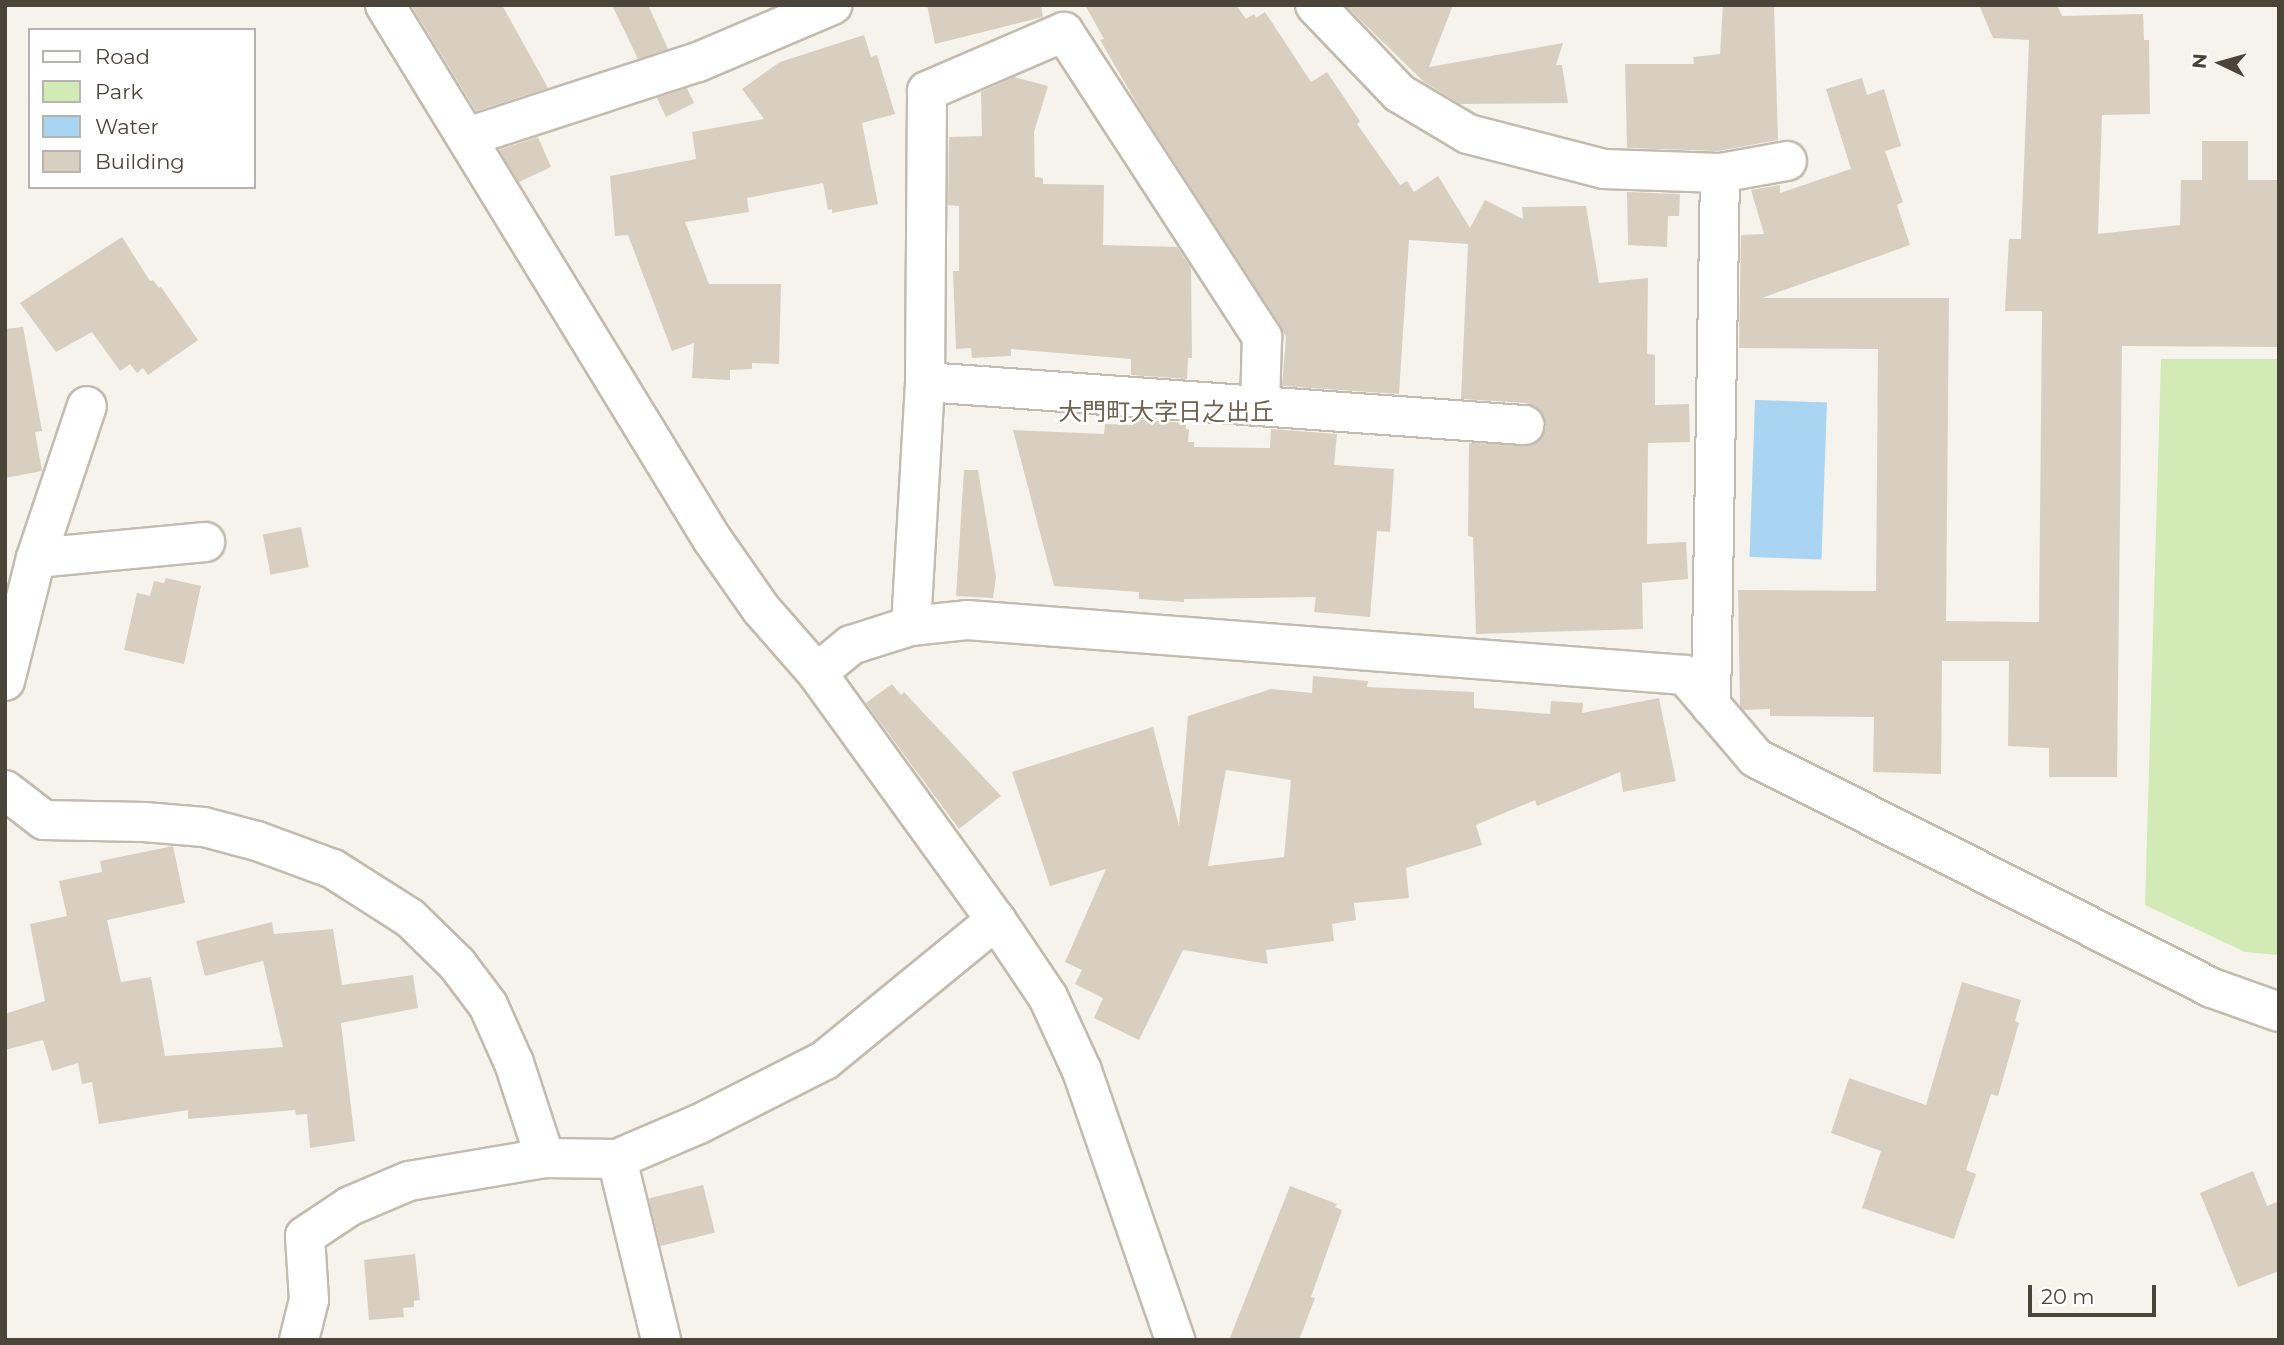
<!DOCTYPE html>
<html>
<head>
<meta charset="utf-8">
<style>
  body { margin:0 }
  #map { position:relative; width:2284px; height:1345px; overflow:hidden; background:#f6f3ec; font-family:Montserrat,"Noto Sans JP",sans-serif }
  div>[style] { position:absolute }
  .green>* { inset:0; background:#d2eab5 }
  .water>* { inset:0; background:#a9d4f2; transform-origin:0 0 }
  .building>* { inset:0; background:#d8cfc1; transform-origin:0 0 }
  .roads { filter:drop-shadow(2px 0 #c2bbae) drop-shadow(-2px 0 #c2bbae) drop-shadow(0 2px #c2bbae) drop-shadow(0 -2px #c2bbae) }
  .minor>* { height:38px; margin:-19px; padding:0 19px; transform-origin:19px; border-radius:19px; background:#fff }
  span { translate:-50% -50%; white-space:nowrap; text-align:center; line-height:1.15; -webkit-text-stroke:5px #fff; paint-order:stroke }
  .quarter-label { font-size:24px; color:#6e6250 }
  .frame { position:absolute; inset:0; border:7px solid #4b4439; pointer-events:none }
  .legend { position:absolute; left:28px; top:28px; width:228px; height:161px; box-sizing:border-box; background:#fff; border:2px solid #b7b4b0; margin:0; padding:9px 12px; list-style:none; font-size:21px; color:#4b4439 }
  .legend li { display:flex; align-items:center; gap:14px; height:35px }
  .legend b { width:35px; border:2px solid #b7b4b0 }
  .north { position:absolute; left:2186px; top:28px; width:70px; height:70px; -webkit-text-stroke:5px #fff; paint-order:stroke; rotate:275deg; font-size:19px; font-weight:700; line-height:28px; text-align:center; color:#4b4439 }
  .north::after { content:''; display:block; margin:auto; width:24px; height:32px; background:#4b4439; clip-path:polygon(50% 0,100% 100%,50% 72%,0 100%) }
  .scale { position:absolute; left:2028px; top:1285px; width:128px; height:32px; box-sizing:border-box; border:4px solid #4b4439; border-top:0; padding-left:9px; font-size:21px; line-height:24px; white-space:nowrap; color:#4b4439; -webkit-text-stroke:5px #fff; paint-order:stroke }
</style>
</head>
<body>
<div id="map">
  <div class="green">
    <i style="clip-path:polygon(2161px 359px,2279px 359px,2279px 955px,2245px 952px,2145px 905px)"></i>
  </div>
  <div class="water">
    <i style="left:1755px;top:400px;width:72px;height:157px;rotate:2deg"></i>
  </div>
  <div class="building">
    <i style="clip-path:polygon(411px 5px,502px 5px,548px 88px,476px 111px)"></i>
    <i style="clip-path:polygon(612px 5px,648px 5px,668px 49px,638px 59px)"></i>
    <i style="clip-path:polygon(927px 5px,1041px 5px,1043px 17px,935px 44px)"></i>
    <i style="clip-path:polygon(1085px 5px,1236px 5px,1246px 19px,1254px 14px,1256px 18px,1265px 12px,1311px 82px,1327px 72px,1360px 121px,1357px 124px,1400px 185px,1407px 181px,1414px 192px,1438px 176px,1470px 228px,1485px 200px,1523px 219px,1522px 207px,1586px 206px,1599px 283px,1648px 278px,1647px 354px,1655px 355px,1655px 405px,1689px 404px,1690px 442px,1648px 443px,1647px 544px,1686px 542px,1688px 579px,1642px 583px,1643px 629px,1476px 634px,1473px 537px,1468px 536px,1469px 443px,1533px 445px,1542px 438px,1546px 426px,1543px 415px,1536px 407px,1526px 403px,1461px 399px,1468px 244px,1409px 240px,1399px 394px,1282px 386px,1286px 337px,1280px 325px,1140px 109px,1100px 40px,1104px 39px)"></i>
    <i style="clip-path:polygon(1345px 5px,1453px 5px,1429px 67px,1563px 43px,1556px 65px,1562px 65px,1568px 103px,1460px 104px,1424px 82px)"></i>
    <i style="clip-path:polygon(1723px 5px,1774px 5px,1778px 140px,1718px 151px,1627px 148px,1625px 64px,1694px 64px,1693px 57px,1720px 54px)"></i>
    <i style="clip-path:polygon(1979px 5px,2057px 5px,2062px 16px,2143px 14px,2144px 40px,2149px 40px,2150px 114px,2102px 115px,2098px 234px,2180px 225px,2181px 180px,2202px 180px,2202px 141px,2248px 141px,2248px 180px,2279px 180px,2279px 347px,2122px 346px,2117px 777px,2049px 777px,2049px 748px,2008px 746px,2009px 661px,1942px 661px,1941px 774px,1873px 772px,1874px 717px,1770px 716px,1770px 709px,1743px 710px,1740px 706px,1738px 590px,1876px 591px,1878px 349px,1739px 348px,1741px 235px,1764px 234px,1751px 190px,1780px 185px,1780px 193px,1851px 169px,1826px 89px,1862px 78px,1867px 95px,1884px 89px,1901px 146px,1885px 151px,1903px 202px,1897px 205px,1910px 245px,1762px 298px,1949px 298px,1946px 621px,2039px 622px,2042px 311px,2005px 311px,2009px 239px,2021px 239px,2029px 40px,1993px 38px)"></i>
    <i style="clip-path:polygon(864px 35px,871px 57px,877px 55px,895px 114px,862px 123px,878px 204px,832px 213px,832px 209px,828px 210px,823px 183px,747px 198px,749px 212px,685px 222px,709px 284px,781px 284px,779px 364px,752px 363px,752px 369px,730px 370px,730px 380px,692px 378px,694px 343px,672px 351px,628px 235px,615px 236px,610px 176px,696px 159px,692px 132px,764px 119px,742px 89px,780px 62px)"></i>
    <i style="clip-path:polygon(1014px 77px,1048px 86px,1034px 132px,1035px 177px,1043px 178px,1043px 184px,1104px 185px,1103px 245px,1177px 247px,1191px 268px,1192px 358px,1188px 358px,1187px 379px,1131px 375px,1131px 359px,1011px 349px,1011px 356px,972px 358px,971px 348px,956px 349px,953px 271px,959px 271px,959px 206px,948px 205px,949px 137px,982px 136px,981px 92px)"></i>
    <i style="clip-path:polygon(687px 88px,694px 103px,666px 117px,657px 98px)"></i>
    <i style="clip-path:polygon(538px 137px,551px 167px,519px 182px,499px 150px)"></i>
    <i style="clip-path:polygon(1627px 192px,1680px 194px,1679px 216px,1668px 216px,1667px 247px,1628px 245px)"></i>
    <i style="clip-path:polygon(122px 237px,150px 281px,153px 280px,159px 288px,161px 287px,198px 340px,148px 375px,143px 368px,137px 373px,130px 364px,120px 371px,92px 332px,56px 352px,20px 303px)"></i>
    <i style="clip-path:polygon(23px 327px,42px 431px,35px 432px,42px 471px,5px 478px,5px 329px)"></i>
    <i style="clip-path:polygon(1133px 419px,1186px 423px,1186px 429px,1189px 429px,1188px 442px,1194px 442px,1194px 447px,1270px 448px,1271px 429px,1337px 434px,1334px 465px,1394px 469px,1390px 532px,1377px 531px,1370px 617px,1314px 612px,1316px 597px,1184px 599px,1184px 602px,1139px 599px,1139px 592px,1054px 586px,1013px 430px,1104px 434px,1105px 424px,1133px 425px)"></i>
    <i style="clip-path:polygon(964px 470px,978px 470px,996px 577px,993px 598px,956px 596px)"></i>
    <i style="left:301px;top:527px;width:41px;height:39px;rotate:79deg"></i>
    <i style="clip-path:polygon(166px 578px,201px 586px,184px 664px,124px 650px,137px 593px,150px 596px,154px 581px,164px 583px)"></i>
    <i style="clip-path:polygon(evenodd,1313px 676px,1368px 681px,1367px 687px,1474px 692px,1474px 708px,1550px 714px,1551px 701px,1583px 703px,1582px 713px,1659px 698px,1676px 781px,1623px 792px,1620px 772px,1537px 806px,1535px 800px,1476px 825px,1482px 845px,1406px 868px,1409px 898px,1354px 903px,1356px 920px,1332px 924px,1334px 941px,1266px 950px,1268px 964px,1183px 950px,1139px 1040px,1094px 1018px,1103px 998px,1075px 984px,1082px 970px,1065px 962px,1106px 869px,1050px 886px,1012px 772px,1153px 727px,1179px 826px,1188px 716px,1271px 689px,1312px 693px,1313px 676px,1226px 770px,1291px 780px,1284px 857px,1208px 866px,1226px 770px)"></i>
    <i style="clip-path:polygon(892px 684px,901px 695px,904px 692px,1001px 796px,959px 829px,866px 703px)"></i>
    <i style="clip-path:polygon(173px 846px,185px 903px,107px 920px,121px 982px,151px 977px,165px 1056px,283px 1047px,263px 961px,205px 976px,196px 941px,272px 922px,274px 934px,333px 929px,342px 985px,413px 975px,418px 1008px,341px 1023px,355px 1141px,310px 1148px,307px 1114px,296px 1115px,295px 1110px,188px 1119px,188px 1110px,99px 1124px,92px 1082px,82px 1084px,78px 1063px,52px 1071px,43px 1040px,5px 1050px,5px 1014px,45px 1001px,30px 924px,67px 916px,59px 881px,102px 872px,100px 861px)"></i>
    <i style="clip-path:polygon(1962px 982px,2021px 1000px,2015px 1021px,2019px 1023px,1998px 1096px,1991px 1094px,1966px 1170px,1976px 1174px,1954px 1239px,1862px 1208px,1881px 1151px,1831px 1133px,1849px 1078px,1926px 1105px)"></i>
    <i style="clip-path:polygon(2253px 1171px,2267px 1206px,2279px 1201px,2279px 1271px,2238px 1287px,2200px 1193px)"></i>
    <i style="left:703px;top:1185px;width:49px;height:56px;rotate:76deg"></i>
    <i style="clip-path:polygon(1290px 1186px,1337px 1204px,1335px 1207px,1342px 1210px,1311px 1297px,1315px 1298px,1299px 1340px,1229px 1340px)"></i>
    <i style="clip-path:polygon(415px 1254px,420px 1300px,414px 1301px,414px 1307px,403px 1308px,404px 1317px,369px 1320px,364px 1260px)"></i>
  </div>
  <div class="roads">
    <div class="minor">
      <i style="left:385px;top:5px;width:626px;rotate:58.52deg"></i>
      <i style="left:712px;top:539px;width:85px;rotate:55deg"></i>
      <i style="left:761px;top:609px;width:85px;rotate:48.8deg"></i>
      <i style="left:817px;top:673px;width:305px;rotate:54.1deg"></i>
      <i style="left:996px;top:920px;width:93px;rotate:56deg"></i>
      <i style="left:1048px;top:997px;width:81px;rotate:65.3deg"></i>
      <i style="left:1082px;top:1071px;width:285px;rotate:70.9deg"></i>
      <i style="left:1315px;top:5px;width:122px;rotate:46.3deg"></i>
      <i style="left:1399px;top:93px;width:80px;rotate:30.7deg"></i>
      <i style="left:1468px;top:134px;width:140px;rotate:14.4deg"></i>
      <i style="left:1604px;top:169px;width:116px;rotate:2deg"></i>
      <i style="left:1720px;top:173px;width:533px;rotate:90.97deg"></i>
      <i style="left:467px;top:137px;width:243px;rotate:-18deg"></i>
      <i style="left:698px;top:62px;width:146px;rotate:-23deg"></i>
      <i style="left:1720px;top:173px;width:68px;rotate:-10.2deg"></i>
      <i style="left:925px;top:382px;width:601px;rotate:4.11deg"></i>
      <i style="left:36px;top:558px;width:170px;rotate:-5.4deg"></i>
      <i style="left:911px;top:626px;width:244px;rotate:-86.7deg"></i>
      <i style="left:925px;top:382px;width:291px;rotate:-89.6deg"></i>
      <i style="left:927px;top:91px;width:149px;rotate:-23.3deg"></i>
      <i style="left:1064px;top:32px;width:364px;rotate:57deg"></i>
      <i style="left:1262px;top:337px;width:67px;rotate:91.7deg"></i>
      <i style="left:817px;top:673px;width:44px;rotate:-39.5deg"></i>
      <i style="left:851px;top:645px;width:63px;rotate:-17.6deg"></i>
      <i style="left:911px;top:626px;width:56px;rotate:-6.1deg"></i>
      <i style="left:967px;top:620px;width:720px;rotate:4.38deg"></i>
      <i style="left:1685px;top:675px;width:109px;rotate:49.5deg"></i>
      <i style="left:1756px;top:758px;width:511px;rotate:26.77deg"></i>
      <i style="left:2212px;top:988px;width:71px;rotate:19.7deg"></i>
      <i style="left:5px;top:681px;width:127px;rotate:-75.9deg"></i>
      <i style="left:36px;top:558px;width:160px;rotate:-71.5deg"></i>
      <i style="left:5px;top:790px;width:49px;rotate:37.6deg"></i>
      <i style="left:44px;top:820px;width:100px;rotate:1.1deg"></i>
      <i style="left:144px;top:822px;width:60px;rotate:4.8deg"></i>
      <i style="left:204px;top:827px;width:55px;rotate:14.8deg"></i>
      <i style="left:257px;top:841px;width:81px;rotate:20.2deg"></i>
      <i style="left:333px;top:869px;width:91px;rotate:32.5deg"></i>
      <i style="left:410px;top:918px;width:66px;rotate:44.4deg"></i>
      <i style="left:457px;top:964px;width:51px;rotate:52.9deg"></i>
      <i style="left:488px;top:1005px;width:64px;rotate:65.9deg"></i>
      <i style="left:514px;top:1063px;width:100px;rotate:71.9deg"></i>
      <i style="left:617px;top:1159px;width:186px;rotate:76.3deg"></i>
      <i style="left:299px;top:1340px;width:41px;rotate:-76deg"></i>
      <i style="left:309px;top:1300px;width:64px;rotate:-93.6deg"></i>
      <i style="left:305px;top:1236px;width:54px;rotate:-33.7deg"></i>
      <i style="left:350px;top:1206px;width:64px;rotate:-23deg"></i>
      <i style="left:409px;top:1181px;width:138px;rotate:-9.6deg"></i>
      <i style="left:545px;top:1158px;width:72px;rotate:0.8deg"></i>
      <i style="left:617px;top:1159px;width:89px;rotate:-23.1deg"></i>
      <i style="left:699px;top:1124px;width:141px;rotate:-26.9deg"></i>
      <i style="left:825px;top:1060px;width:221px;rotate:-39.3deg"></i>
    </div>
  </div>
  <div class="quarter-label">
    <span style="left:1166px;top:412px">大門町大字日之出丘</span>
  </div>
  <div class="frame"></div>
  <ul class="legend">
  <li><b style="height:9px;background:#fff"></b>Road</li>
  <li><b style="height:19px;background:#d2eab5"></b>Park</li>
  <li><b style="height:19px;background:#a9d4f2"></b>Water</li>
  <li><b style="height:19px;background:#d8cfc1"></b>Building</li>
  </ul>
  <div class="north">N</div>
  <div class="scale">20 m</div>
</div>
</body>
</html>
